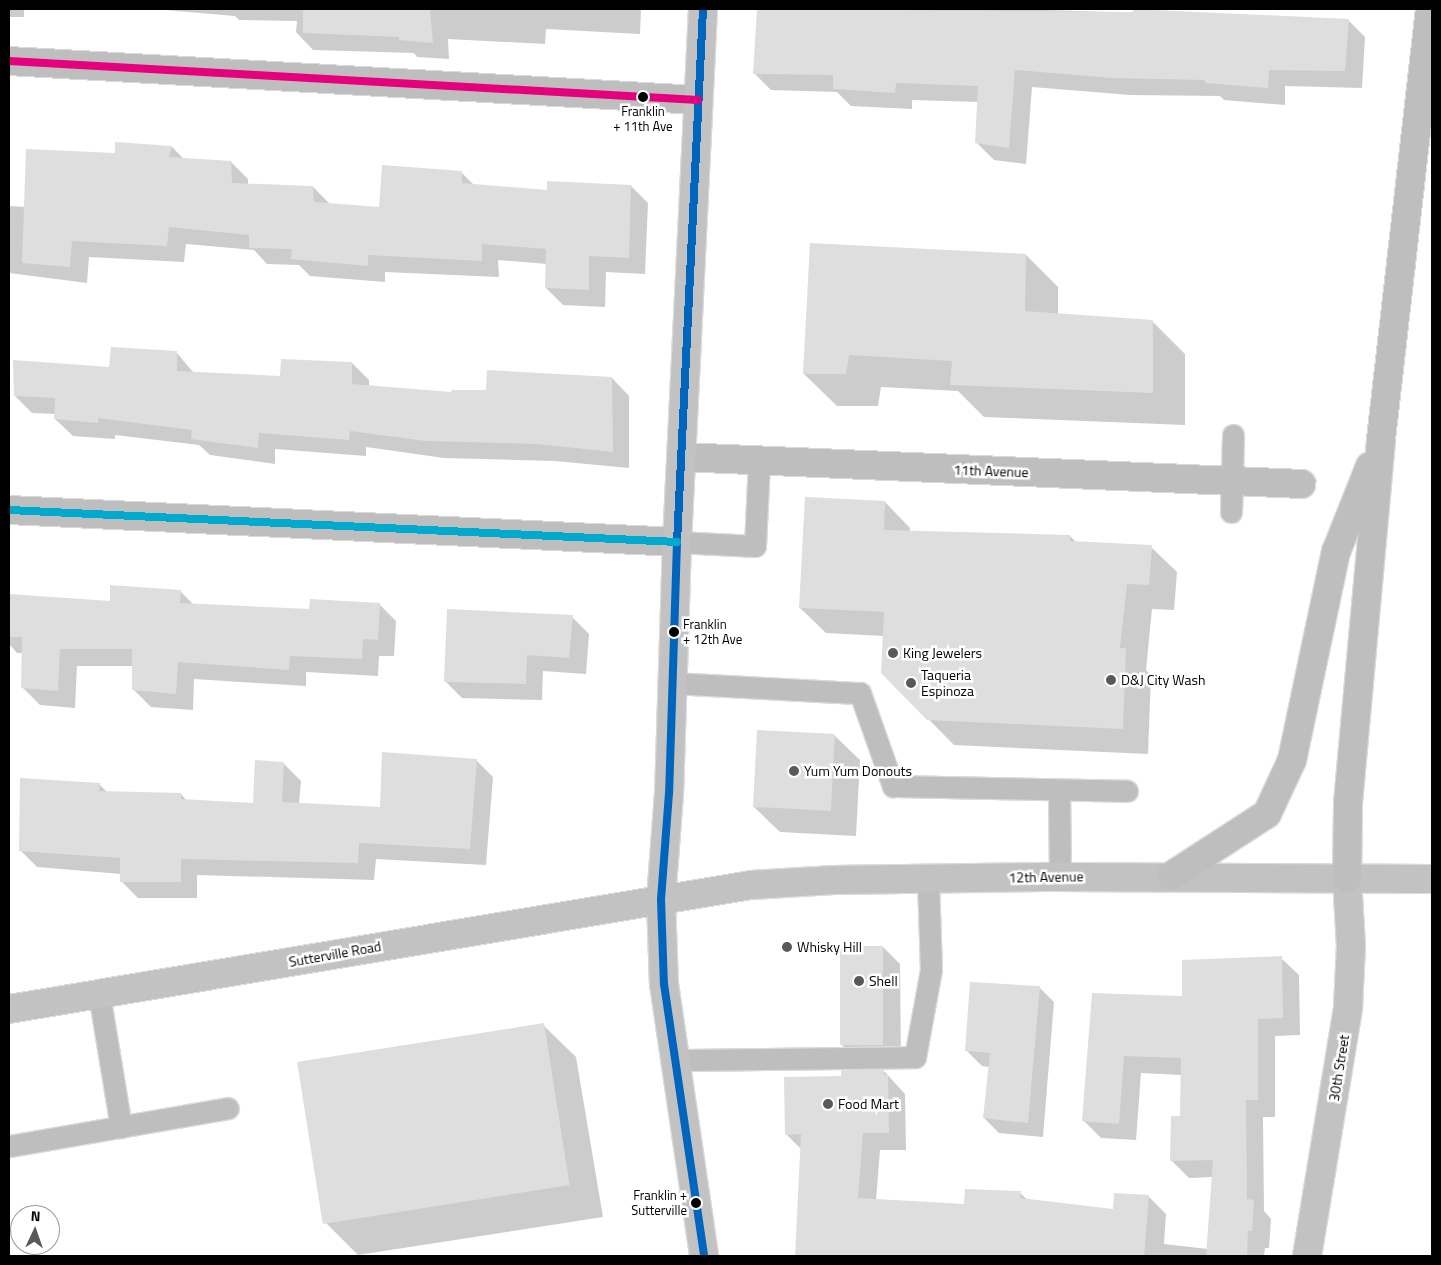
<!DOCTYPE html>
<html>
<head>
<meta charset="utf-8">
<style>
  body { margin:0 }
  #map { position:relative; width:1441px; height:1265px; overflow:hidden; background:#fff; font-family:"Titillium Web",sans-serif }
  div>[style] { position:absolute }
  .shadow>* { inset:0; background:#0003; transform-origin:0 0 }
  .building>* { inset:0; background:#dedede; transform-origin:0 0 }
  .roads { filter:drop-shadow(1px 0 #dbdbdb) drop-shadow(-1px 0 #dbdbdb) drop-shadow(0 1px #dbdbdb) drop-shadow(0 -1px #dbdbdb) }
  .lane>* { height:21px; margin:-10.5px; padding:0 10.5px; transform-origin:10.5px; border-radius:10.5px; background:#bebebe }
  .street>* { height:28px; margin:-14px; padding:0 14px; transform-origin:14px; border-radius:14px; background:#bebebe }
  .secondary>* { height:28px; margin:-14px; padding:0 14px; transform-origin:14px; border-radius:14px; background:#c2c2c2 }
  .highway>* { height:28px; margin:-14px; padding:0 14px; transform-origin:14px; border-radius:14px; background:#bebebe }
  .bus-1>* { height:8px; margin:-4px; padding:0 4px; transform-origin:4px; border-radius:4px; background:#0065bd }
  .bus-2>* { height:8px; margin:-4px; padding:0 4px; transform-origin:4px; border-radius:4px; background:#e5007d }
  .bus-3>* { height:8px; margin:-4px; padding:0 4px; transform-origin:4px; border-radius:4px; background:#00a9ce }
  .dots>* { width:14px; height:14px; translate:-50% -50%; box-sizing:border-box; border:2px solid #fff; border-radius:50% }
  span { translate:-50% -50%; white-space:nowrap; text-align:center; line-height:1.15; -webkit-text-stroke:5px #fff; paint-order:stroke }
  .bus-label { font-size:13px; color:#000 }
  .left { translate:0 -50%; text-align:left }
  .right { translate:-100% -50%; text-align:right }
  .street-label { font-size:14px; color:#000 }
  .poi-label { font-size:14px; color:#000 }
  .frame { position:absolute; inset:0; border:10px solid #000; pointer-events:none }
  .north { position:absolute; left:10px; top:1205px; width:50px; height:50px; box-sizing:border-box; background:#fff; border:1px solid #999; border-radius:50%; rotate:3deg; font-size:14px; font-weight:700; line-height:20px; text-align:center; color:#000 }
  .north::after { content:''; display:block; margin:auto; width:18px; height:22px; background:#595959; clip-path:polygon(50% 0,100% 100%,50% 72%,0 100%) }
</style>
</head>
<body>
<div id="map">
  <div class="shadow">
    <i style="left:9px;top:9px;width:15px;height:8px"></i>
    <i style="clip-path:polygon(153px 9px,641px 9px,640px 34px,546px 29px,545px 44px,448px 39px,449px 59px,417px 57px,414px 53px,313px 50px,296px 32px,297px 21px,239px 20px,235px 16px)"></i>
    <i style="clip-path:polygon(758px 9px,1016px 9px,1348px 20px,1365px 37px,1362px 88px,1285px 86px,1285px 105px,1224px 100px,1220px 96px,1130px 95px,1032px 87px,1026px 164px,994px 160px,977px 143px,978px 102px,912px 100px,912px 109px,851px 106px,837px 92px,771px 90px,754px 73px)"></i>
    <i style="clip-path:polygon(172px 147px,184px 159px,231px 162px,248px 179px,248px 185px,313px 187px,330px 204px,381px 208px,461px 172px,474px 185px,548px 191px,631px 186px,648px 203px,645px 274px,606px 272px,605px 307px,563px 305px,546px 288px,547px 264px,498px 260px,499px 277px,385px 272px,385px 282px,310px 276px,299px 265px,267px 264px,254px 250px,186px 244px,184px 262px,89px 257px,87px 283px,9px 273px,9px 206px,26px 207px,116px 155px)"></i>
    <i style="clip-path:polygon(1026px 255px,1058px 287px,1058px 315px,1152px 321px,1185px 354px,1185px 425px,984px 417px,958px 391px,881px 387px,878px 406px,837px 406px,804px 374px)"></i>
    <i style="clip-path:polygon(176px 352px,194px 373px,282px 377px,352px 363px,369px 380px,369px 387px,453px 394px,612px 378px,629px 396px,629px 468px,555px 461px,444px 458px,366px 447px,366px 456px,275px 449px,275px 464px,210px 455px,199px 445px,115px 435px,115px 439px,73px 436px,55px 419px,56px 414px,32px 413px,15px 396px)"></i>
    <i style="clip-path:polygon(885px 502px,910px 528px,910px 532px,1070px 536px,1077px 543px,1151px 547px,1177px 572px,1174px 610px,1152px 609px,1146px 670px,1151px 675px,1148px 754px,954px 745px,882px 672px,884px 636px,826px 633px,800px 608px)"></i>
    <i style="clip-path:polygon(180px 591px,194px 605px,311px 611px,379px 604px,396px 621px,394px 656px,379px 656px,378px 676px,306px 672px,306px 686px,194px 679px,193px 710px,151px 707px,134px 690px,134px 666px,77px 666px,75px 708px,40px 705px,23px 688px,23px 653px,17px 653px,9px 644px,9px 595px,111px 602px)"></i>
    <i style="clip-path:polygon(572px 617px,589px 634px,586px 674px,543px 671px,542px 700px,462px 698px,445px 681px)"></i>
    <i style="clip-path:polygon(834px 735px,860px 760px,856px 836px,780px 832px,754px 807px)"></i>
    <i style="clip-path:polygon(476px 760px,493px 777px,486px 865px,376px 859px,374px 880px,197px 875px,197px 898px,138px 898px,121px 881px,121px 874px,37px 867px,20px 850px,99px 784px,108px 793px,181px 794px,187px 801px,254px 804px,284px 764px,301px 781px,299px 804px,381px 808px)"></i>
    <i style="clip-path:polygon(883px 947px,900px 964px,901px 1061px,859px 1062px,842px 1045px)"></i>
    <i style="clip-path:polygon(1281px 958px,1299px 975px,1300px 1035px,1275px 1036px,1275px 1117px,1263px 1117px,1264px 1211px,1271px 1219px,1269px 1248px,1265px 1248px,1264px 1256px,796px 1256px,802px 1150px,786px 1134px,842px 1077px,884px 1071px,905px 1094px,906px 1150px,880px 1150px,876px 1201px,965px 1205px,1020px 1193px,1028px 1200px,1114px 1211px,1148px 1196px,1166px 1214px,1164px 1244px,1208px 1249px,1213px 1177px,1189px 1178px,1172px 1161px,1181px 1117px,1182px 1075px,1141px 1073px,1136px 1140px,1101px 1138px,1084px 1121px,1093px 994px,1183px 998px)"></i>
    <i style="clip-path:polygon(1039px 987px,1054px 1002px,1043px 1137px,999px 1133px,984px 1118px,989px 1067px,982px 1066px,967px 1051px)"></i>
    <i style="clip-path:polygon(543px 1025px,576px 1057px,603px 1217px,358px 1255px,325px 1222px)"></i>
  </div>
  <div class="building">
    <i style="clip-path:polygon(303px 9px,430px 9px,433px 43px,399px 40px,399px 37px,303px 33px)"></i>
    <i style="clip-path:polygon(757px 9px,1133px 12px,1133px 9px,1349px 19px,1345px 71px,1269px 70px,1268px 88px,1205px 83px,1205px 80px,1112px 78px,1015px 70px,1009px 148px,975px 143px,978px 86px,896px 83px,895px 93px,833px 89px,833px 75px,753px 74px)"></i>
    <i style="clip-path:polygon(115px 142px,172px 146px,169px 157px,231px 161px,232px 183px,313px 186px,314px 202px,379px 207px,382px 165px,462px 171px,462px 183px,547px 190px,547px 181px,631px 185px,629px 258px,589px 256px,589px 290px,545px 288px,546px 249px,482px 244px,482px 261px,368px 255px,368px 266px,291px 259px,292px 249px,249px 248px,249px 235px,169px 227px,167px 246px,72px 241px,70px 267px,22px 263px,26px 149px,115px 153px)"></i>
    <i style="clip-path:polygon(810px 243px,1026px 254px,1025px 311px,1153px 320px,1153px 393px,950px 385px,952px 361px,849px 355px,846px 374px,803px 374px)"></i>
    <i style="clip-path:polygon(111px 347px,177px 351px,177px 371px,280px 376px,281px 359px,352px 362px,352px 384px,451px 392px,452px 390px,486px 390px,487px 370px,612px 377px,613px 452px,537px 444px,426px 441px,350px 431px,349px 440px,259px 433px,258px 448px,191px 439px,192px 430px,98px 418px,98px 423px,54px 419px,55px 398px,14px 396px,13px 360px,109px 367px)"></i>
    <i style="clip-path:polygon(805px 497px,885px 501px,884px 530px,1070px 535px,1070px 541px,1152px 545px,1149px 585px,1127px 584px,1120px 648px,1126px 648px,1123px 729px,927px 720px,881px 673px,884px 612px,799px 608px)"></i>
    <i style="clip-path:polygon(110px 585px,181px 590px,180px 603px,309px 609px,310px 599px,380px 603px,378px 640px,363px 639px,362px 659px,290px 656px,289px 670px,178px 662px,176px 694px,132px 690px,132px 649px,60px 649px,58px 691px,21px 688px,22px 637px,9px 637px,9px 594px,110px 601px)"></i>
    <i style="clip-path:polygon(447px 609px,573px 615px,569px 658px,527px 655px,526px 684px,444px 682px)"></i>
    <i style="left:757px;top:730px;width:78px;height:77px;rotate:3deg"></i>
    <i style="clip-path:polygon(382px 752px,477px 759px,470px 849px,359px 843px,358px 863px,181px 859px,181px 882px,120px 882px,120px 858px,19px 851px,20px 778px,100px 783px,99px 791px,181px 793px,181px 799px,253px 803px,255px 760px,284px 762px,282px 802px,380px 807px)"></i>
    <i style="left:840px;top:946px;width:43px;height:99px"></i>
    <i style="clip-path:polygon(1282px 956px,1283px 1018px,1258px 1019px,1258px 1100px,1246px 1100px,1247px 1199px,1254px 1200px,1252px 1231px,1248px 1231px,1247px 1256px,1206px 1256px,1213px 1160px,1170px 1161px,1171px 1116px,1180px 1116px,1181px 1058px,1124px 1056px,1119px 1124px,1082px 1121px,1092px 993px,1182px 996px,1182px 960px)"></i>
    <i style="clip-path:polygon(970px 982px,1040px 986px,1028px 1123px,983px 1118px,990px 1053px,965px 1051px)"></i>
    <i style="left:544px;top:1023px;width:164px;height:250px;rotate:81deg"></i>
    <i style="clip-path:polygon(841px 1070px,884px 1070px,884px 1075px,888px 1075px,889px 1133px,863px 1133px,858px 1198px,964px 1204px,965px 1189px,1021px 1191px,1020px 1198px,1113px 1209px,1114px 1193px,1149px 1195px,1144px 1256px,795px 1256px,801px 1134px,785px 1135px,784px 1077px,841px 1076px)"></i>
  </div>
  <div class="roads">
    <div class="lane">
      <i style="left:1231px;top:512px;width:77px;rotate:-88.5deg"></i>
      <i style="left:677px;top:542px;width:78px;rotate:2.9deg"></i>
      <i style="left:755px;top:546px;width:85px;rotate:-87.3deg"></i>
      <i style="left:673px;top:683px;width:187px;rotate:3.1deg"></i>
      <i style="left:860px;top:693px;width:99px;rotate:70.5deg"></i>
      <i style="left:893px;top:786px;width:234px;rotate:1.2deg"></i>
      <i style="left:1059px;top:790px;width:87px;rotate:89.3deg"></i>
      <i style="left:99px;top:994px;width:135px;rotate:80.6deg"></i>
      <i style="left:675px;top:1060px;width:240px;rotate:-0.7deg"></i>
      <i style="left:915px;top:1057px;width:88px;rotate:-79.6deg"></i>
      <i style="left:931px;top:970px;width:91px;rotate:-91.9deg"></i>
      <i style="left:9px;top:1146px;width:222px;rotate:-9.8deg"></i>
    </div>
    <div class="street">
      <i style="left:9px;top:61px;width:690px;rotate:3.24deg"></i>
      <i style="left:681px;top:457px;width:621px;rotate:2.49deg"></i>
      <i style="left:9px;top:510px;width:669px;rotate:2.74deg"></i>
    </div>
    <div class="secondary">
      <i style="left:703px;top:9px;width:534px;rotate:92.79deg"></i>
      <i style="left:677px;top:542px;width:251px;rotate:91.8deg"></i>
      <i style="left:669px;top:793px;width:107px;rotate:94.3deg"></i>
      <i style="left:661px;top:900px;width:84px;rotate:88deg"></i>
      <i style="left:664px;top:984px;width:275px;rotate:81.6deg"></i>
      <i style="left:9px;top:1009px;width:752px;rotate:-9.49deg"></i>
      <i style="left:751px;top:885px;width:83px;rotate:-3.4deg"></i>
      <i style="left:834px;top:880px;width:226px;rotate:-0.8deg"></i>
      <i style="left:1060px;top:877px;width:372px;rotate:0.3deg"></i>
      <i style="left:1307px;top:1256px;width:252px;rotate:-80.6deg"></i>
      <i style="left:1348px;top:1007px;width:61px;rotate:-87.2deg"></i>
      <i style="left:1351px;top:946px;width:68px;rotate:-93.4deg"></i>
    </div>
    <div class="highway">
      <i style="left:1171px;top:876px;width:114px;rotate:-32.9deg"></i>
      <i style="left:1267px;top:814px;width:60px;rotate:-65.2deg"></i>
      <i style="left:1292px;top:760px;width:213px;rotate:-78.1deg"></i>
      <i style="left:1336px;top:552px;width:92px;rotate:-68.4deg"></i>
      <i style="left:1347px;top:878px;width:75px;rotate:-89.2deg"></i>
      <i style="left:1348px;top:803px;width:365px;rotate:-84.8deg"></i>
      <i style="left:1381px;top:439px;width:433px;rotate:-83.5deg"></i>
    </div>
  </div>
  <div class="bus-1">
    <i style="left:703px;top:9px;width:534px;rotate:92.79deg"></i>
    <i style="left:677px;top:542px;width:251px;rotate:91.8deg"></i>
    <i style="left:669px;top:793px;width:107px;rotate:94.3deg"></i>
    <i style="left:661px;top:900px;width:84px;rotate:88deg"></i>
    <i style="left:664px;top:984px;width:275px;rotate:81.6deg"></i>
  </div>
  <div class="bus-2">
    <i style="left:9px;top:61px;width:690px;rotate:3.24deg"></i>
  </div>
  <div class="bus-3">
    <i style="left:9px;top:510px;width:669px;rotate:2.74deg"></i>
  </div>
  <div class="dots">
    <i style="left:643px;top:97px;background:#000"></i>
    <i style="left:674px;top:632px;background:#000"></i>
    <i style="left:893px;top:653px;background:#595959"></i>
    <i style="left:1111px;top:680px;background:#595959"></i>
    <i style="left:911px;top:683px;background:#595959"></i>
    <i style="left:794px;top:771px;background:#595959"></i>
    <i style="left:787px;top:947px;background:#595959"></i>
    <i style="left:859px;top:981px;background:#595959"></i>
    <i style="left:828px;top:1104px;background:#595959"></i>
    <i style="left:696px;top:1203px;background:#000"></i>
  </div>
  <div class="bus-label">
    <span style="left:643px;top:119px">Franklin<br>+ 11th Ave</span>
    <span class="left" style="left:683px;top:632px">Franklin<br>+ 12th Ave</span>
    <span class="right" style="left:687px;top:1203px">Franklin +<br>Sutterville</span>
  </div>
  <div class="street-label">
    <span style="left:991px;top:471px;rotate:2deg">11th Avenue</span>
    <span style="left:1046px;top:877px;rotate:-1deg">12th Avenue</span>
    <span style="left:335px;top:954px;rotate:-10deg">Sutterville Road</span>
    <span style="left:1339px;top:1068px;rotate:-81deg">30th Street</span>
  </div>
  <div class="poi-label">
    <span class="left" style="left:903px;top:653px">King Jewelers</span>
    <span class="left" style="left:921px;top:683px">Taqueria<br>Espinoza</span>
    <span class="left" style="left:1121px;top:680px">D&amp;J City Wash</span>
    <span class="left" style="left:804px;top:771px">Yum Yum Donouts</span>
    <span class="left" style="left:797px;top:947px">Whisky Hill</span>
    <span class="left" style="left:869px;top:981px">Shell</span>
    <span class="left" style="left:838px;top:1104px">Food Mart</span>
  </div>
  <div class="frame"></div>
  <div class="north">N</div>
</div>
</body>
</html>
